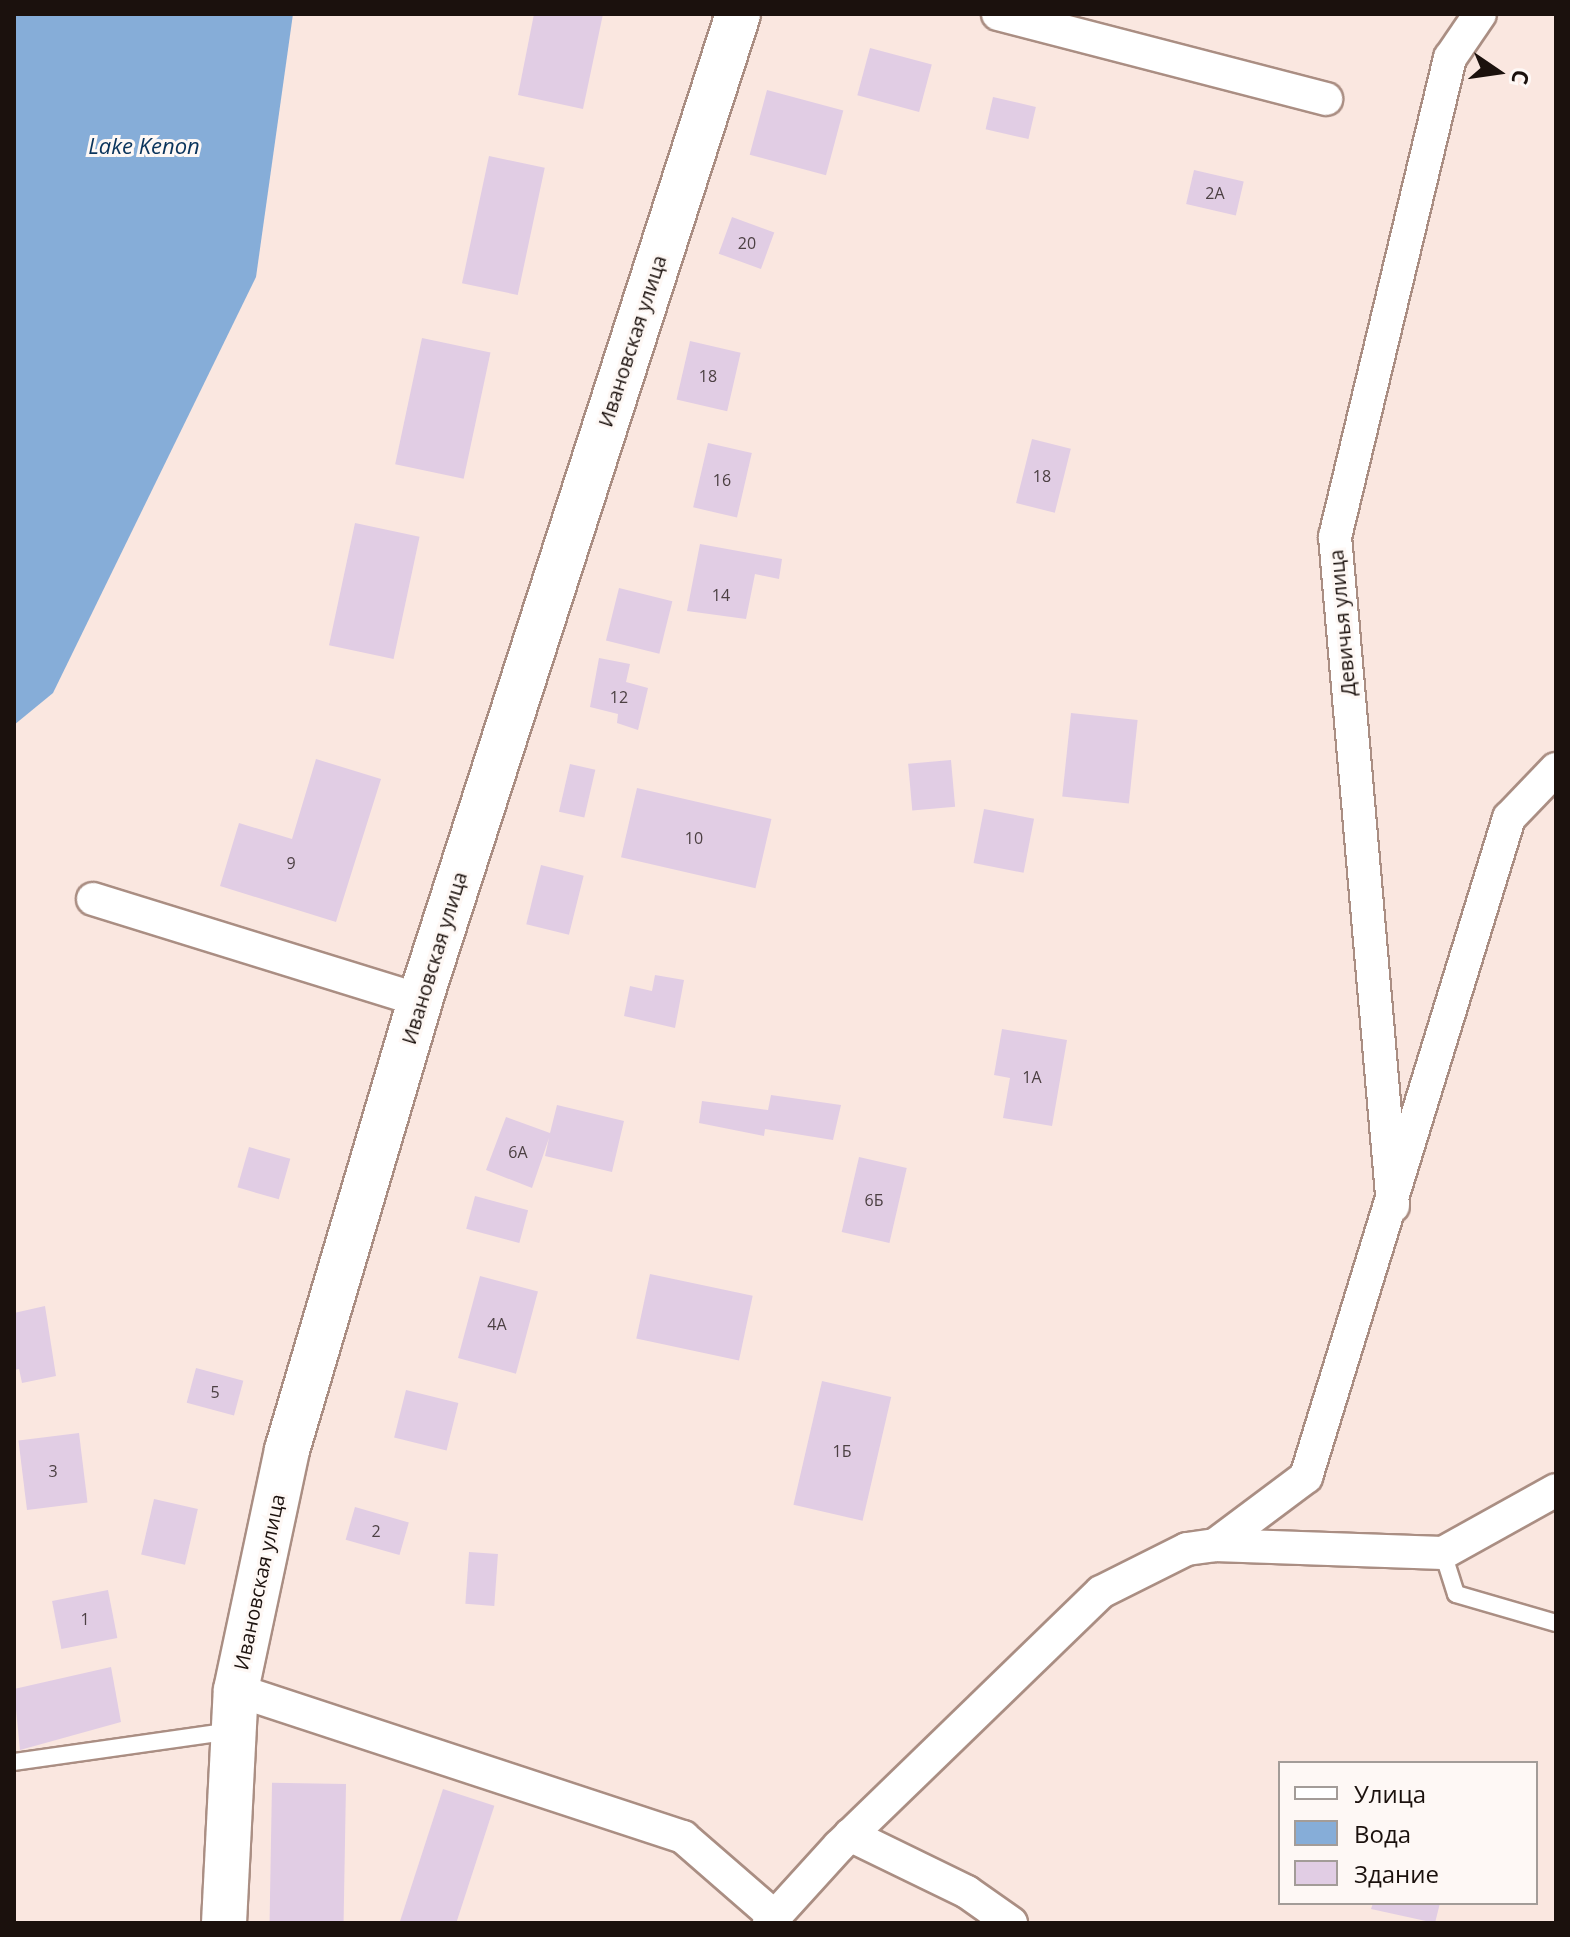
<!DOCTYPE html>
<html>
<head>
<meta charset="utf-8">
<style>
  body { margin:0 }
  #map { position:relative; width:1570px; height:1937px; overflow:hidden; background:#fae7e0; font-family:"Open Sans",sans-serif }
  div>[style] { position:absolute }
  .water>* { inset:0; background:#86add8 }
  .building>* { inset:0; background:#e1cde4; transform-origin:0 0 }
  .roads { filter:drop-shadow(2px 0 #aa8e83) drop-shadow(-2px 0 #aa8e83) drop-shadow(0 2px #aa8e83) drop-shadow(0 -2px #aa8e83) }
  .service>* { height:16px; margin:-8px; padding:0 8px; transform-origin:8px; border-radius:8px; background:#fff }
  .minor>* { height:32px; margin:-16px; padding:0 16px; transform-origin:16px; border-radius:16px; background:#fff }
  .secondary>* { height:44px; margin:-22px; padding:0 22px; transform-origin:22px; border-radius:22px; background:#fff }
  span { translate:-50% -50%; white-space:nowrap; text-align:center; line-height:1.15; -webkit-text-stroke:6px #fef8f5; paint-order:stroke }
  .number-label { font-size:16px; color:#4c4043 }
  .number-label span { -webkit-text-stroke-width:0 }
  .street-label { font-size:20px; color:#1b110d }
  .water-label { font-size:22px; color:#0a345c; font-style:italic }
  .frame { position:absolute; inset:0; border:16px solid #1b110d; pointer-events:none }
  .legend { position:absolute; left:1278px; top:1761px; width:260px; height:144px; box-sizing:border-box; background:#fef8f5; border:2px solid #a39c98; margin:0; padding:10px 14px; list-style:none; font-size:24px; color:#1b110d }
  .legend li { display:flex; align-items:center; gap:16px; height:40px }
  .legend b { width:40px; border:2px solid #a39c98 }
  .north { position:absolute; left:1458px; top:32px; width:80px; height:80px; -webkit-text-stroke:6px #fef8f5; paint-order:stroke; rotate:103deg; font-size:22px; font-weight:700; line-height:32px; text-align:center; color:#1b110d }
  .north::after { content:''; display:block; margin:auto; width:28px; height:36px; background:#1b110d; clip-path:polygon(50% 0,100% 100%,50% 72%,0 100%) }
</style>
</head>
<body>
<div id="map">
  <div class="water">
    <i style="clip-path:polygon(14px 14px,293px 14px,256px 277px,53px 693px,14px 725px)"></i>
  </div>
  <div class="building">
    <i style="clip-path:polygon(534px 14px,603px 14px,583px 109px,518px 95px)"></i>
    <i style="left:870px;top:48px;width:64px;height:49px;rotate:15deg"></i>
    <i style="left:767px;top:90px;width:79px;height:67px;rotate:15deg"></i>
    <i style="left:993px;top:97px;width:44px;height:33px;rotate:13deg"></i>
    <i style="left:489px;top:156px;width:57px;height:130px;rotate:12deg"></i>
    <i style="left:1194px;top:170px;width:51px;height:35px;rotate:13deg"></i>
    <i style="left:732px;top:217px;width:45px;height:39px;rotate:20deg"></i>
    <i style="left:422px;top:338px;width:70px;height:129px;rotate:12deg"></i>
    <i style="left:690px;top:341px;width:52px;height:60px;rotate:13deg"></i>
    <i style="left:1032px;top:439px;width:40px;height:66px;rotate:14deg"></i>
    <i style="left:708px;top:443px;width:45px;height:66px;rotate:13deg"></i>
    <i style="left:355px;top:523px;width:66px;height:125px;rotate:12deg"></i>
    <i style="clip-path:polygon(700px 544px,782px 559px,779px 579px,755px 574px,746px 619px,687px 611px)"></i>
    <i style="left:619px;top:588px;width:55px;height:54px;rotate:14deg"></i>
    <i style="clip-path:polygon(599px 658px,630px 664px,626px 682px,648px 688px,638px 730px,617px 723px,618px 714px,590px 707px)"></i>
    <i style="left:1071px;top:713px;width:67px;height:84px;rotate:6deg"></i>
    <i style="clip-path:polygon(316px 759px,381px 779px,336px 922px,220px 886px,239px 823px,292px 839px)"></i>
    <i style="left:951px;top:760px;width:47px;height:43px;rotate:85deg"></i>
    <i style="left:570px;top:764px;width:26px;height:49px;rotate:13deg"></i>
    <i style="left:637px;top:788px;width:138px;height:71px;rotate:13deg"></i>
    <i style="left:984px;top:809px;width:51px;height:55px;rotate:11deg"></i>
    <i style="left:541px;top:865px;width:44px;height:61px;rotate:14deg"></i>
    <i style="clip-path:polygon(655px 975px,684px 980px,675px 1028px,624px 1016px,630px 986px,652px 991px)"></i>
    <i style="clip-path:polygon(1002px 1029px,1067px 1040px,1052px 1126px,1003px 1118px,1010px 1078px,994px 1075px)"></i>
    <i style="clip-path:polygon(771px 1095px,841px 1105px,833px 1140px,765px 1129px,764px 1136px,699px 1123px,702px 1101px,768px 1110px)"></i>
    <i style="clip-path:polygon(557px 1105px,624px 1121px,612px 1172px,545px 1156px,549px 1138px,532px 1188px,486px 1170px,506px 1117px,550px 1133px)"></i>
    <i style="left:249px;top:1147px;width:43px;height:42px;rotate:16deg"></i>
    <i style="left:859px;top:1157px;width:49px;height:77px;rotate:13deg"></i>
    <i style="left:475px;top:1196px;width:55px;height:34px;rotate:15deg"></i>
    <i style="left:650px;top:1274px;width:105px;height:66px;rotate:12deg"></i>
    <i style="left:480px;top:1276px;width:60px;height:85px;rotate:15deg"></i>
    <i style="clip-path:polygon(45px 1306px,56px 1376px,22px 1383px,19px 1369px,14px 1370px,14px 1313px)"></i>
    <i style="left:196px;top:1368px;width:49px;height:36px;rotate:15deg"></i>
    <i style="left:822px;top:1381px;width:71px;height:127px;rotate:13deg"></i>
    <i style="left:406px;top:1390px;width:54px;height:49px;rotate:14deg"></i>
    <i style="left:79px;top:1433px;width:70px;height:61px;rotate:83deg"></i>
    <i style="left:154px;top:1499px;width:45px;height:57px;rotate:13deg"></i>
    <i style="left:355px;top:1507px;width:56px;height:34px;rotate:16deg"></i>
    <i style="left:469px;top:1552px;width:29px;height:52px;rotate:4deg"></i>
    <i style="left:108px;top:1590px;width:49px;height:57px;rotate:79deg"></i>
    <i style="clip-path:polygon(111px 1667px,121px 1722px,20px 1750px,14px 1689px)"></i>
    <i style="left:346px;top:1784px;width:139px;height:74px;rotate:91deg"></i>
    <i style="left:443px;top:1789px;width:54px;height:141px;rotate:18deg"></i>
    <i style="clip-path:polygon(1373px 1903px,1440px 1903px,1435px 1923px,1371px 1909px)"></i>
  </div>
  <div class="roads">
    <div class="service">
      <i style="left:1443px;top:1553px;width:43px;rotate:72.4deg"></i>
      <i style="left:1456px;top:1594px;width:104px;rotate:16.2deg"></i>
      <i style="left:14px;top:1762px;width:219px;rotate:-8.1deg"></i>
    </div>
    <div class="minor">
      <i style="left:998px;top:14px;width:339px;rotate:14.5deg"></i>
      <i style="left:93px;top:899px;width:342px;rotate:17.2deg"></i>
      <i style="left:1393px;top:1206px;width:672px;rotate:-94.95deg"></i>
      <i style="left:1335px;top:537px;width:493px;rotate:-76.5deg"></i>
      <i style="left:1450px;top:58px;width:53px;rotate:-55.7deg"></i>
      <i style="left:1215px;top:1545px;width:114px;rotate:-36.8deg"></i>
      <i style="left:1306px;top:1477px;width:690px;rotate:-72.88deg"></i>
      <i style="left:1509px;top:818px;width:68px;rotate:-46.2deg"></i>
      <i style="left:236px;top:1690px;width:471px;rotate:18.2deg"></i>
      <i style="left:683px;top:1837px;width:121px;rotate:41deg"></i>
      <i style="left:850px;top:1835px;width:130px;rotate:26deg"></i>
      <i style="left:967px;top:1892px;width:54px;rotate:35.2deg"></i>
      <i style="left:769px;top:1923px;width:104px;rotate:-47.7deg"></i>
      <i style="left:839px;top:1846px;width:365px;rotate:-44.1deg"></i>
      <i style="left:1101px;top:1592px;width:96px;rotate:-26.6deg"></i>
      <i style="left:1187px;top:1549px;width:28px;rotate:-8deg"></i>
      <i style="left:1215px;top:1545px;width:228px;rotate:2deg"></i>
      <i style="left:1443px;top:1553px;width:129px;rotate:-29.1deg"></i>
    </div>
    <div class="secondary">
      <i style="left:224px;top:1923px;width:233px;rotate:-87.1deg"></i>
      <i style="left:236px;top:1690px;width:245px;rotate:-78deg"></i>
      <i style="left:287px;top:1450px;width:469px;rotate:-73.5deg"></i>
      <i style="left:420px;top:1000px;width:1036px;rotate:-72.12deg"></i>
    </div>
  </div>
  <div class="number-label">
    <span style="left:1215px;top:193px">2А</span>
    <span style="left:747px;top:243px">20</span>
    <span style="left:708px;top:376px">18</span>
    <span style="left:1042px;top:476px">18</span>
    <span style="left:722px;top:480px">16</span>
    <span style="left:721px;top:595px">14</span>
    <span style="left:619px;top:697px">12</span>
    <span style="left:694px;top:838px">10</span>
    <span style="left:291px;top:863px">9</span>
    <span style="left:1032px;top:1077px">1А</span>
    <span style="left:518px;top:1152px">6А</span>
    <span style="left:874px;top:1200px">6Б</span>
    <span style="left:497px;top:1324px">4А</span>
    <span style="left:215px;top:1392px">5</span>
    <span style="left:842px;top:1451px">1Б</span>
    <span style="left:53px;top:1471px">3</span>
    <span style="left:376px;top:1531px">2</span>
    <span style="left:85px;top:1619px">1</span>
  </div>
  <div class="street-label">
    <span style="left:632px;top:341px;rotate:-72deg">Ивановская улица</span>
    <span style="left:1342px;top:623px;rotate:-95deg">Девичья улица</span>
    <span style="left:434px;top:958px;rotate:-73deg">Ивановская улица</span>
    <span style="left:259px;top:1582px;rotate:-78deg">Ивановская улица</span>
  </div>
  <div class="water-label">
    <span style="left:144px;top:146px">Lake Kenon</span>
  </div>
  <div class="frame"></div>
  <ul class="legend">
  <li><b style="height:10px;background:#fff"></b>Улица</li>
  <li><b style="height:22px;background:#86add8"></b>Вода</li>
  <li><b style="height:22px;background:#e1cde4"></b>Здание</li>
  </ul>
  <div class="north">С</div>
</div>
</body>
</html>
